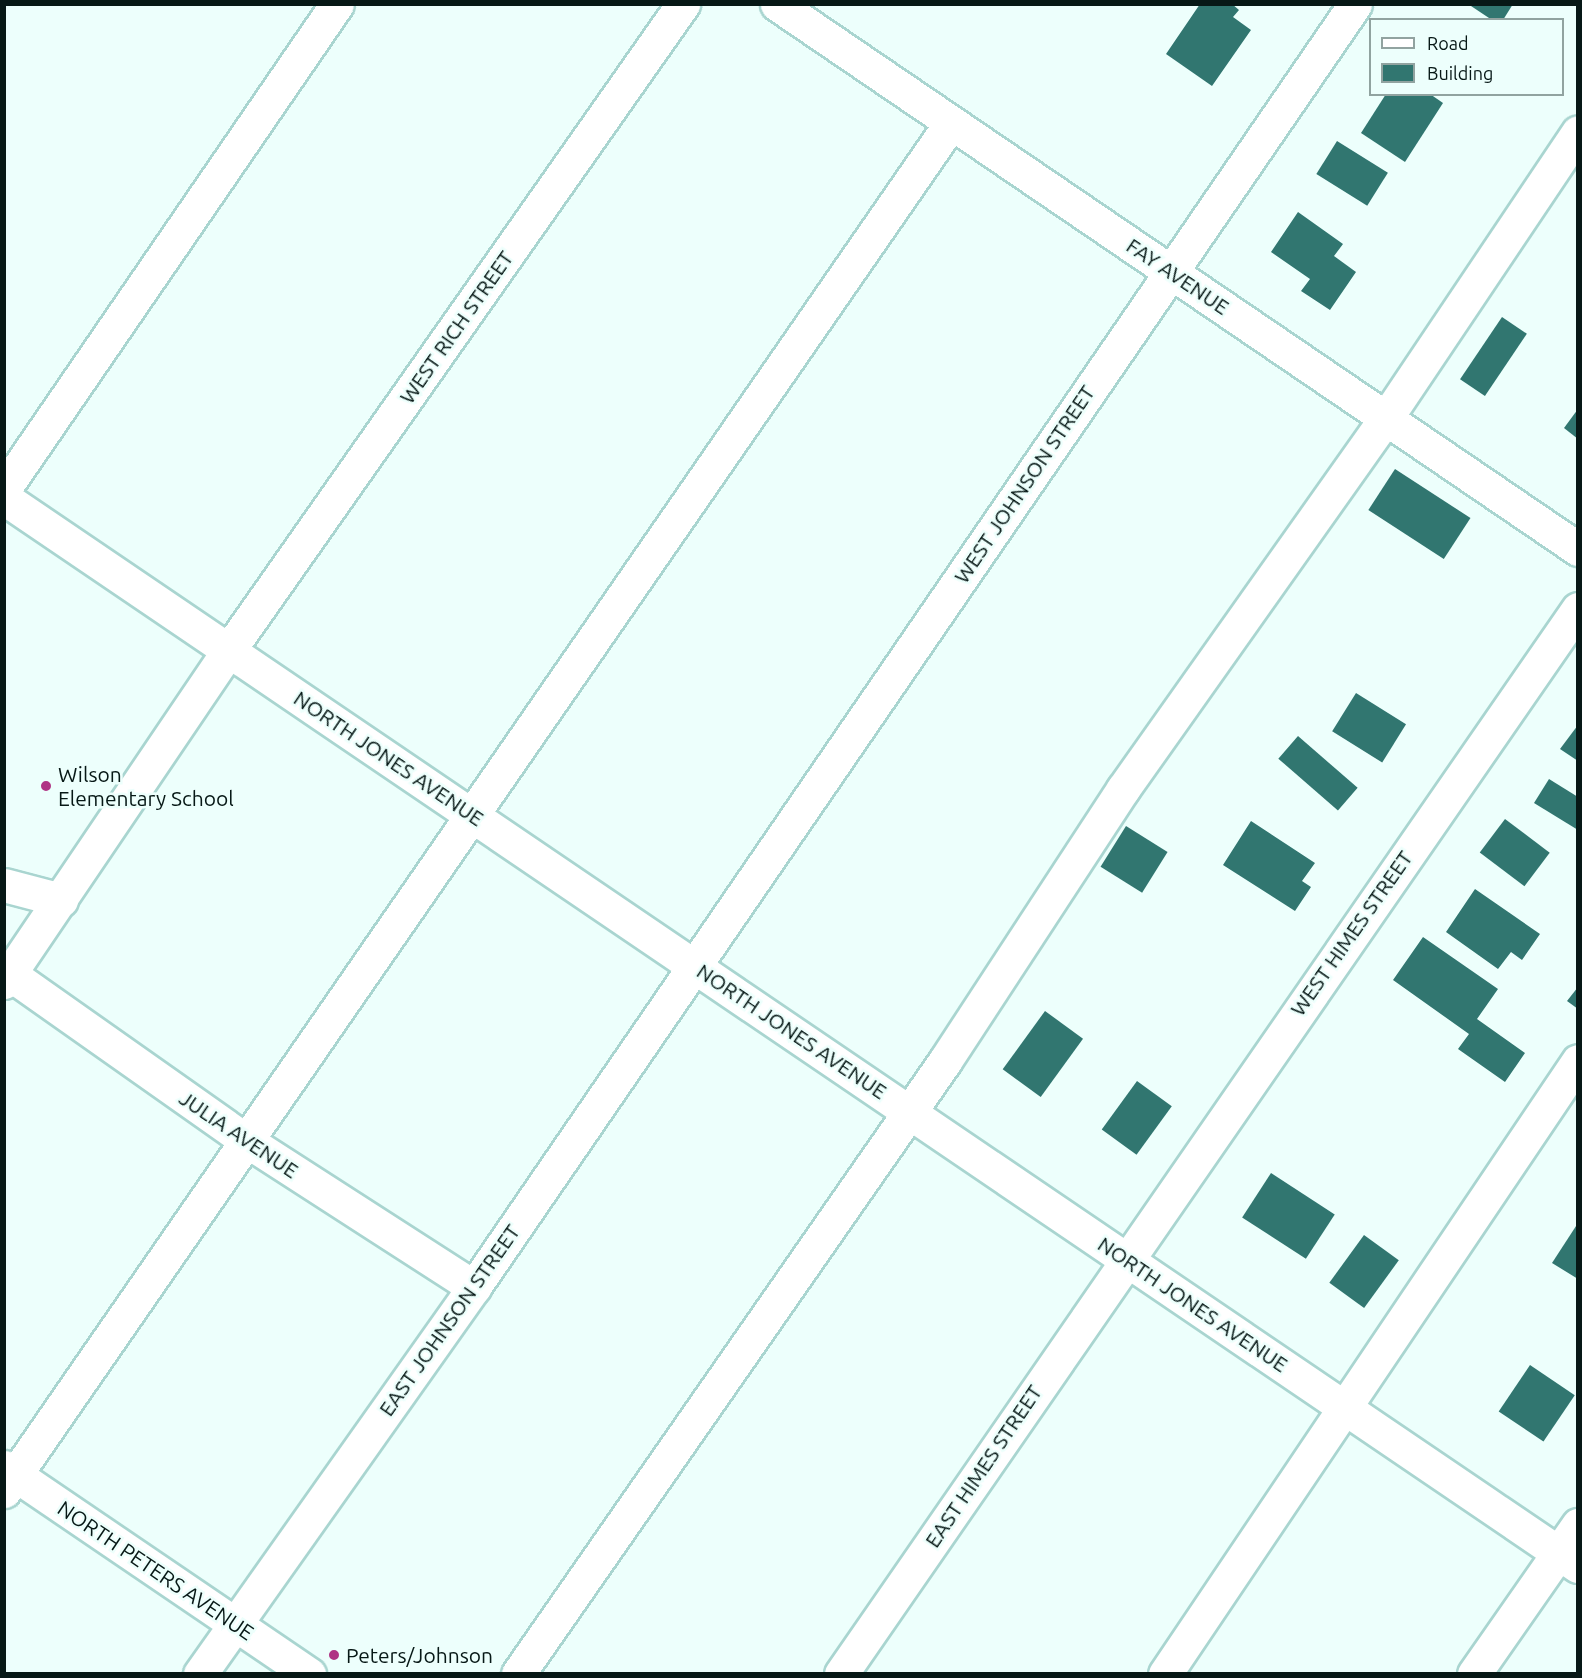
<!DOCTYPE html>
<html>
<head>
<meta charset="utf-8">
<style>
  body { margin:0 }
  #map { position:relative; width:1582px; height:1678px; overflow:hidden; background:#edfffc; font-family:Ubuntu,sans-serif }
  div>[style] { position:absolute }
  .building>* { inset:0; background:#317670; transform-origin:0 0 }
  .roads { filter:drop-shadow(2px 0 #a9d5d0) drop-shadow(-2px 0 #a9d5d0) drop-shadow(0 2px #a9d5d0) drop-shadow(0 -2px #a9d5d0) }
  .minor>* { height:33px; margin:-16.5px; padding:0 16.5px; transform-origin:16.5px; border-radius:16.5px; background:#fff }
  .dots>* { width:16px; height:16px; translate:-50% -50%; box-sizing:border-box; border:3px solid #edfffc; border-radius:50% }
  span { translate:-50% -50%; white-space:nowrap; text-align:center; line-height:1.15; -webkit-text-stroke:5px #edfffc; paint-order:stroke }
  .street-label { font-size:21px; color:#071816 }
  .poi-label { font-size:21px; color:#071816 }
  .left { translate:0 -50%; text-align:left }
  .frame { position:absolute; inset:0; border:6px solid #071816; pointer-events:none }
  .legend { position:absolute; left:1369px; top:18px; width:195px; height:78px; box-sizing:border-box; background:#edfffc; border:2px solid #91a3a0; margin:0; padding:8px 10px; list-style:none; font-size:18px; color:#071816 }
  .legend li { display:flex; align-items:center; gap:12px; height:30px }
  .legend b { width:30px; border:2px solid #91a3a0 }
</style>
</head>
<body>
<div id="map">
  <div class="building">
    <i style="clip-path:polygon(1200px 4px,1232px 4px,1239px 10px,1233px 17px,1251px 30px,1212px 86px,1166px 54px)"></i>
    <i style="clip-path:polygon(1468px 4px,1513px 4px,1503px 20px,1492px 20px)"></i>
    <i style="clip-path:polygon(1386px 94px,1430px 94px,1443px 103px,1405px 162px,1361px 133px)"></i>
    <i style="left:1337px;top:141px;width:60px;height:39px;rotate:32deg"></i>
    <i style="clip-path:polygon(1298px 212px,1343px 244px,1334px 256px,1356px 272px,1330px 310px,1301px 291px,1310px 279px,1271px 252px)"></i>
    <i style="left:1502px;top:317px;width:30px;height:75px;rotate:34deg"></i>
    <i style="clip-path:polygon(1578px 409px,1578px 439px,1564px 428px)"></i>
    <i style="left:1395px;top:469px;width:90px;height:49px;rotate:33deg"></i>
    <i style="left:1356px;top:693px;width:59px;height:45px;rotate:32deg"></i>
    <i style="clip-path:polygon(1578px 725px,1578px 761px,1560px 749px)"></i>
    <i style="left:1298px;top:736px;width:79px;height:30px;rotate:41deg"></i>
    <i style="clip-path:polygon(1549px 779px,1578px 797px,1578px 830px,1534px 803px)"></i>
    <i style="left:1505px;top:819px;width:56px;height:42px;rotate:37deg"></i>
    <i style="clip-path:polygon(1251px 821px,1315px 863px,1302px 881px,1311px 887px,1295px 911px,1223px 865px)"></i>
    <i style="left:1126px;top:826px;width:49px;height:48px;rotate:32deg"></i>
    <i style="clip-path:polygon(1475px 889px,1540px 934px,1522px 960px,1511px 952px,1498px 969px,1446px 932px)"></i>
    <i style="clip-path:polygon(1423px 937px,1498px 989px,1477px 1019px,1525px 1053px,1505px 1082px,1458px 1049px,1469px 1034px,1393px 980px)"></i>
    <i style="clip-path:polygon(1578px 987px,1578px 1009px,1567px 1001px)"></i>
    <i style="left:1045px;top:1011px;width:47px;height:72px;rotate:36deg"></i>
    <i style="left:1137px;top:1081px;width:43px;height:60px;rotate:36deg"></i>
    <i style="left:1271px;top:1173px;width:76px;height:53px;rotate:33deg"></i>
    <i style="clip-path:polygon(1578px 1223px,1578px 1279px,1552px 1263px)"></i>
    <i style="left:1364px;top:1235px;width:43px;height:59px;rotate:36deg"></i>
    <i style="left:1530px;top:1365px;width:54px;height:56px;rotate:34deg"></i>
  </div>
  <div class="roads">
    <div class="minor">
      <i style="left:777px;top:4px;width:969px;rotate:34.23deg"></i>
      <i style="left:4px;top:489px;width:588px;rotate:-55.53deg"></i>
      <i style="left:4px;top:498px;width:1902px;rotate:34.16deg"></i>
      <i style="left:4px;top:885px;width:59px;rotate:14.7deg"></i>
      <i style="left:10px;top:974px;width:286px;rotate:35.2deg"></i>
      <i style="left:244px;top:1139px;width:274px;rotate:32.8deg"></i>
      <i style="left:4px;top:982px;width:401px;rotate:-55.9deg"></i>
      <i style="left:229px;top:650px;width:790px;rotate:-54.9deg"></i>
      <i style="left:4px;top:1467px;width:369px;rotate:34.2deg"></i>
      <i style="left:4px;top:1491px;width:1664px;rotate:-55.31deg"></i>
      <i style="left:200px;top:1674px;width:474px;rotate:-54.7deg"></i>
      <i style="left:474px;top:1287px;width:1556px;rotate:-55.52deg"></i>
      <i style="left:518px;top:1674px;width:747px;rotate:-55.14deg"></i>
      <i style="left:945px;top:1061px;width:325px;rotate:-56.8deg"></i>
      <i style="left:1123px;top:789px;width:455px;rotate:-54.7deg"></i>
      <i style="left:1386px;top:418px;width:344px;rotate:-56.1deg"></i>
      <i style="left:841px;top:1674px;width:1295px;rotate:-55.32deg"></i>
      <i style="left:1165px;top:1674px;width:739px;rotate:-56.03deg"></i>
      <i style="left:1474px;top:1674px;width:182px;rotate:-55.1deg"></i>
    </div>
  </div>
  <div class="dots">
    <i style="left:46px;top:786px;background:#af3384"></i>
    <i style="left:334px;top:1655px;background:#af3384"></i>
  </div>
  <div class="street-label">
    <span style="left:1178px;top:276px;rotate:34deg">FAY AVENUE</span>
    <span style="left:456px;top:327px;rotate:-55deg">WEST RICH STREET</span>
    <span style="left:1024px;top:484px;rotate:-56deg">WEST JOHNSON STREET</span>
    <span style="left:389px;top:758px;rotate:34deg">NORTH JONES AVENUE</span>
    <span style="left:1351px;top:933px;rotate:-55deg">WEST HIMES STREET</span>
    <span style="left:792px;top:1031px;rotate:34deg">NORTH JONES AVENUE</span>
    <span style="left:239px;top:1134px;rotate:34deg">JULIA AVENUE</span>
    <span style="left:1193px;top:1304px;rotate:34deg">NORTH JONES AVENUE</span>
    <span style="left:449px;top:1320px;rotate:-55deg">EAST JOHNSON STREET</span>
    <span style="left:983px;top:1466px;rotate:-56deg">EAST HIMES STREET</span>
    <span style="left:156px;top:1570px;rotate:34deg">NORTH PETERS AVENUE</span>
  </div>
  <div class="poi-label">
    <span class="left" style="left:58px;top:786px">Wilson<br>Elementary School</span>
    <span class="left" style="left:346px;top:1655px">Peters/Johnson</span>
  </div>
  <div class="frame"></div>
  <ul class="legend">
  <li><b style="height:8px;background:#fff"></b>Road</li>
  <li><b style="height:16px;background:#317670"></b>Building</li>
  </ul>
</div>
</body>
</html>
